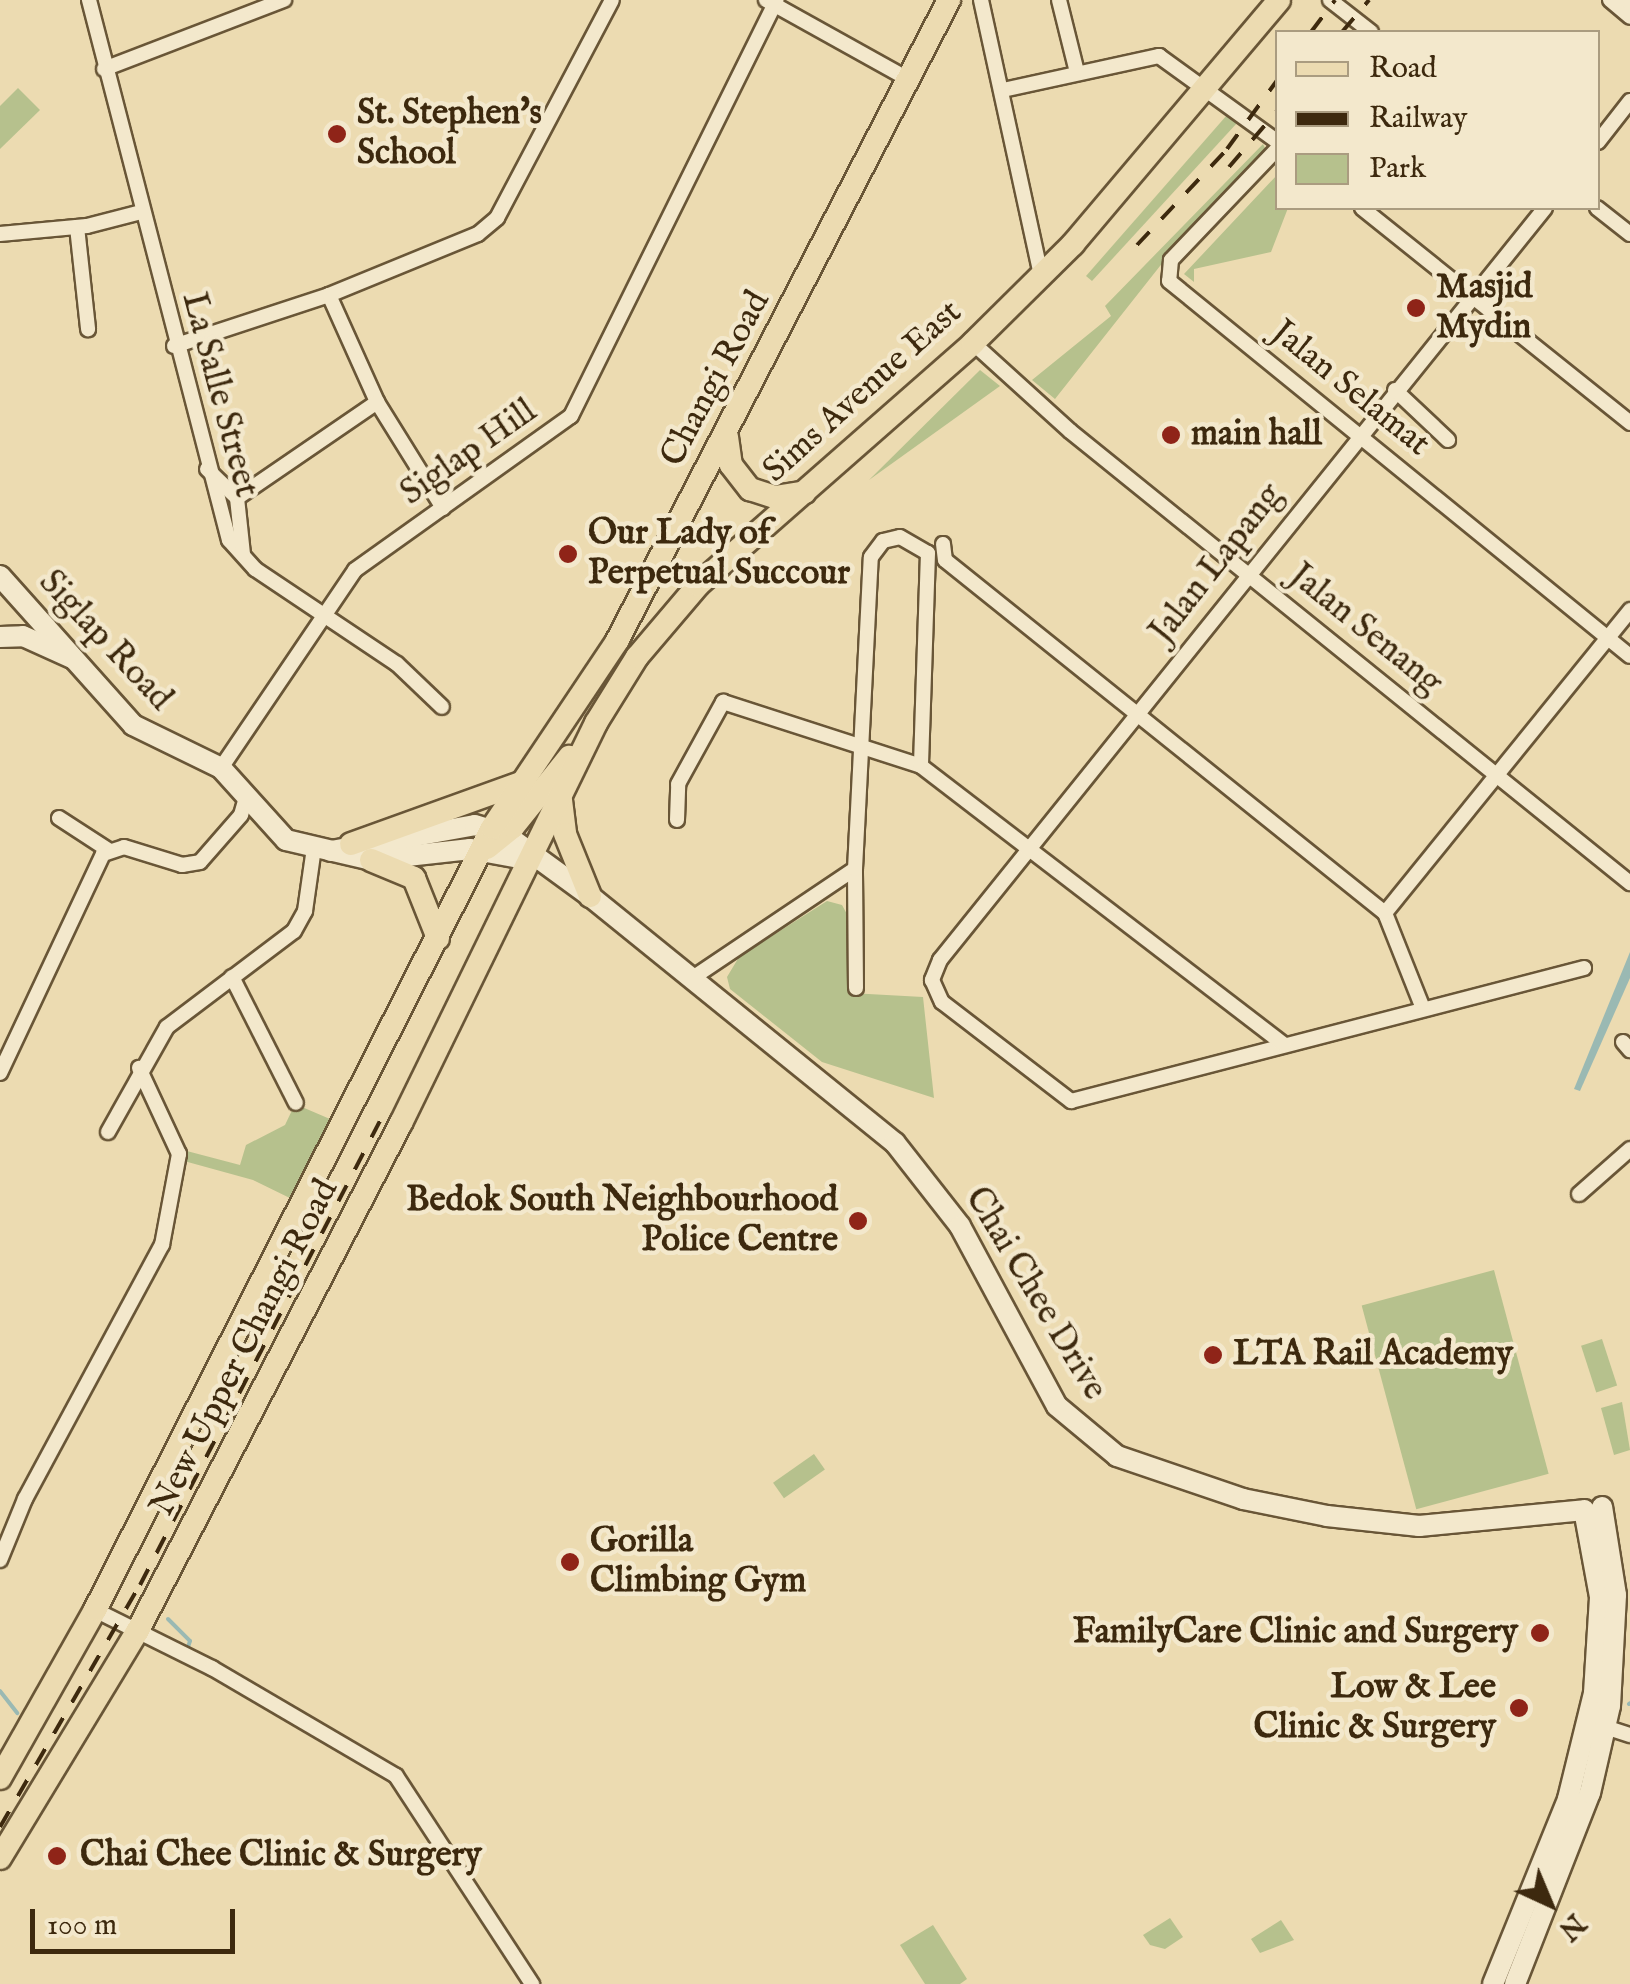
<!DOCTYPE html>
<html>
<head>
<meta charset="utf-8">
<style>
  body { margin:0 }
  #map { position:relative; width:1630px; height:1984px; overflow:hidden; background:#ecdbb1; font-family:"IM FELL English",serif }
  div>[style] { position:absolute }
  .green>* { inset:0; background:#b6c18d; transform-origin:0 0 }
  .water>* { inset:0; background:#9ab9b3 }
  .stream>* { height:4px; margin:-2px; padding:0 2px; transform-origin:2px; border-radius:2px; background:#9ab9b3 }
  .roads { filter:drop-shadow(2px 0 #695637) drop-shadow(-2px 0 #695637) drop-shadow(0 2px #695637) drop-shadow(0 -2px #695637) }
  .street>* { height:14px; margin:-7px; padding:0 7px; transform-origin:7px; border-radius:7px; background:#f3e8cc }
  .secondary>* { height:20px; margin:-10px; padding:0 10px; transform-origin:10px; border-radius:10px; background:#f3e8cc }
  .primary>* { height:22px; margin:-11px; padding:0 11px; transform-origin:11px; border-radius:11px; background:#ecdbb1 }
  .rail>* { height:4px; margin-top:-2px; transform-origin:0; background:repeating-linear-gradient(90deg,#3d290e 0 18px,transparent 0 36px) }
  .dots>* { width:28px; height:28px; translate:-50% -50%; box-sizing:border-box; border:5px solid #f3e8cc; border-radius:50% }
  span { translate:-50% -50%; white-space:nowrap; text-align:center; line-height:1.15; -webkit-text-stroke:9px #f3e8cc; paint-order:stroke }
  .poi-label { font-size:35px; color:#3d290e; font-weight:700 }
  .left { translate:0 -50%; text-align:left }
  .right { translate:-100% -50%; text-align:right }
  .street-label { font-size:35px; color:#3d290e }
  .legend { position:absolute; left:1275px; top:30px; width:325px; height:180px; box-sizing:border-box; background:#f3e8cc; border:2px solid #aa9c80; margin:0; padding:12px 18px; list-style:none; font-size:30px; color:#3d290e }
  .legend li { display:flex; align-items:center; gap:20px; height:50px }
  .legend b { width:50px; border:2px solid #aa9c80 }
  .north { position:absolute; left:1500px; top:1854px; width:100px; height:100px; -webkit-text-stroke:8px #f3e8cc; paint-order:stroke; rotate:136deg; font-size:28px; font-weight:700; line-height:40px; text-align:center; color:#3d290e }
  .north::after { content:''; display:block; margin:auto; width:35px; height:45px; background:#3d290e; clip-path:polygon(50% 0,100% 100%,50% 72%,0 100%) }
  .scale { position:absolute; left:30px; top:1909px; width:205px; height:45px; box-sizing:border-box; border:5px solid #3d290e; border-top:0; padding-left:12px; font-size:30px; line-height:35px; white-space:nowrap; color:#3d290e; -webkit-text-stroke:8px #f3e8cc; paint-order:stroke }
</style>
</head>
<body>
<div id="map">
  <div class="green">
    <i style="clip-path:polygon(18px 88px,40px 110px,0 149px,0 106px)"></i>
    <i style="clip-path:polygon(1227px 115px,1237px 123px,1092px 281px,1086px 276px)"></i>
    <i style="clip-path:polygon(1263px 144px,1267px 152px,1160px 266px,1055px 399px,1032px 380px,1111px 316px,1105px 306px)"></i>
    <i style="clip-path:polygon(1277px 175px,1278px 208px,1288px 208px,1271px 252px,1194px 269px,1194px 282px,1184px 274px)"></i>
    <i style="clip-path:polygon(980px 370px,1000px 386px,869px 480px)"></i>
    <i style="clip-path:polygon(827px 901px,842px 905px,848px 916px,850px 993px,923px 997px,934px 1098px,822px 1062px,730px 989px,727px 977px,739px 957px)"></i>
    <i style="clip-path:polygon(295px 1104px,337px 1122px,298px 1202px,253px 1180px,184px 1161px,183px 1150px,240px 1165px,246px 1145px,285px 1125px)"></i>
    <i style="left:1494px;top:1270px;width:211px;height:137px;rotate:75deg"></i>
    <i style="left:1602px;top:1339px;width:49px;height:22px;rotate:72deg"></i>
    <i style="clip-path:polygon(1622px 1402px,1630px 1450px,1614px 1455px,1601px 1408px)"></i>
    <i style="left:814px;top:1454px;width:19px;height:50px;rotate:55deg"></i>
    <i style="clip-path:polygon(1170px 1918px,1183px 1937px,1165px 1949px,1150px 1945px,1143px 1935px)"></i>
    <i style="clip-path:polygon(1281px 1920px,1294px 1940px,1260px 1953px,1251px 1939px)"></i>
    <i style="clip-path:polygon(933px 1925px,967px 1979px,960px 1984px,925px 1984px,900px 1945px)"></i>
  </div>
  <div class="water">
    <i style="clip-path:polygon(1630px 952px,1630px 978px,1580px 1091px,1574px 1089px)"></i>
  </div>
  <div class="stream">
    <i style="left:168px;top:1619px;width:31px;rotate:45deg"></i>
    <i style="left:190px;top:1641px;width:6px;rotate:108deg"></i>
    <i style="left:0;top:1691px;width:28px;rotate:52deg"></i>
    <i style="left:1629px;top:1704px;width:1px;rotate:-45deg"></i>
  </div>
  <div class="roads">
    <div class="street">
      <i style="left:89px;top:0;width:558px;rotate:75.47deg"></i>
      <i style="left:229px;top:540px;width:39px;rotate:48deg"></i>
      <i style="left:255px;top:569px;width:171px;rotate:33.8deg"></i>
      <i style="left:397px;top:664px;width:62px;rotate:43.7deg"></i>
      <i style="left:766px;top:0;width:165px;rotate:29.1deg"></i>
      <i style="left:981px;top:0;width:281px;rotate:77.7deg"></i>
      <i style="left:1059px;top:0;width:74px;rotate:76deg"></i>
      <i style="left:1330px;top:0;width:52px;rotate:38deg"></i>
      <i style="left:1610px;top:0;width:26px;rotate:40deg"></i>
      <i style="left:1626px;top:0;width:5px;rotate:37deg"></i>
      <i style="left:104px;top:69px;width:193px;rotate:-21deg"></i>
      <i style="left:1003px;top:90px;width:160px;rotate:-12.3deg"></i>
      <i style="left:1159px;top:56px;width:147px;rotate:35.9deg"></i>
      <i style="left:1598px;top:142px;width:52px;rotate:-52deg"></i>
      <i style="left:1278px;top:148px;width:155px;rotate:133.7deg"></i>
      <i style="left:1171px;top:260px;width:21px;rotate:95deg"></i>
      <i style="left:1169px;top:281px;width:594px;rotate:39.13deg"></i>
      <i style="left:1362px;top:208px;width:344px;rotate:38.7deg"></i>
      <i style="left:1545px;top:208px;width:965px;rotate:128.82deg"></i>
      <i style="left:940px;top:960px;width:22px;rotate:112deg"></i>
      <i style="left:932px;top:980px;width:24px;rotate:66deg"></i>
      <i style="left:942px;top:1002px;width:163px;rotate:37.5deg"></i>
      <i style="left:1071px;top:1101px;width:530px;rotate:-14.53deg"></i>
      <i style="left:1597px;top:208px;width:42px;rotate:38.2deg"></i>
      <i style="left:77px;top:227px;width:103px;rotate:83.8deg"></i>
      <i style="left:0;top:234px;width:87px;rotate:-5.3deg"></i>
      <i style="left:87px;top:226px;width:56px;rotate:-14.5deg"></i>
      <i style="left:329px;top:295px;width:117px;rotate:65.8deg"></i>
      <i style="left:377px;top:402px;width:125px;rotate:58.1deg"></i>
      <i style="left:973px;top:343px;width:131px;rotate:42.2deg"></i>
      <i style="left:1070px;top:431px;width:720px;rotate:38.91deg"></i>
      <i style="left:174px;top:346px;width:163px;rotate:-18.2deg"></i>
      <i style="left:329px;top:295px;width:161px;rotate:-22.3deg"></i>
      <i style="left:478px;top:234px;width:25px;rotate:-40deg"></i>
      <i style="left:497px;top:218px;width:246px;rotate:-62.2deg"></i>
      <i style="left:1395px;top:390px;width:73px;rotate:43.3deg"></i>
      <i style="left:207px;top:469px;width:42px;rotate:44deg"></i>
      <i style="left:237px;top:498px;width:56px;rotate:83.9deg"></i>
      <i style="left:237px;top:498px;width:170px;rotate:-34.4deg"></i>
      <i style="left:943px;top:544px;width:16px;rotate:83deg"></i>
      <i style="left:945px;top:560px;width:564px;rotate:38.74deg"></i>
      <i style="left:1385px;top:913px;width:100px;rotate:68.3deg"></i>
      <i style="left:221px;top:768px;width:239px;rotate:-55.9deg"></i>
      <i style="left:355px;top:570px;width:265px;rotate:-35.5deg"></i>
      <i style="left:571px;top:416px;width:464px;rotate:-63.7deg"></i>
      <i style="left:59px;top:818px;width:59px;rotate:33.1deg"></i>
      <i style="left:677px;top:820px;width:36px;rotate:-88deg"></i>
      <i style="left:678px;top:784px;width:94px;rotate:-61.2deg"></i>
      <i style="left:723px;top:702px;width:208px;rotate:17.9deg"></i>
      <i style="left:921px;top:766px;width:458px;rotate:37.5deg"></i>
      <i style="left:1385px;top:913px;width:390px;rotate:-51deg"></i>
      <i style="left:232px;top:977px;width:141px;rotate:63.1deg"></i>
      <i style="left:694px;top:977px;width:194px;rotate:-33.9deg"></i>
      <i style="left:856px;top:988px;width:119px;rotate:-90.5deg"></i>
      <i style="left:855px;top:869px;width:312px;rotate:-87.1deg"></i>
      <i style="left:871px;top:557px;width:20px;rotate:-53deg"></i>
      <i style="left:883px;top:541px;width:17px;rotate:-13deg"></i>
      <i style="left:900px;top:537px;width:32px;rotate:30deg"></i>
      <i style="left:928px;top:553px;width:213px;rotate:91.9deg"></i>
      <i style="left:1623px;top:1042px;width:11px;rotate:49deg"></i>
      <i style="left:0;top:1073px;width:242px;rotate:-64.8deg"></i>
      <i style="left:103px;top:854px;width:22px;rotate:-18deg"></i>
      <i style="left:124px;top:847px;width:61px;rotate:17.2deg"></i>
      <i style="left:182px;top:865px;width:18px;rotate:-9deg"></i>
      <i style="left:200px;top:862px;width:62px;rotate:-48.9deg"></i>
      <i style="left:241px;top:815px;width:18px;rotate:-74deg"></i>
      <i style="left:108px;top:1132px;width:120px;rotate:-60.7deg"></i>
      <i style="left:167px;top:1027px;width:159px;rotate:-37.1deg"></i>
      <i style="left:294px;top:931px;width:23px;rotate:-61deg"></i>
      <i style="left:305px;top:911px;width:64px;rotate:-81.9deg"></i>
      <i style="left:1579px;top:1194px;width:68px;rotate:-41.4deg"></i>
      <i style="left:0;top:1560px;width:66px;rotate:-67.7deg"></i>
      <i style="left:25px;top:1499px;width:289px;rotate:-61.7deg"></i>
      <i style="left:162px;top:1245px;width:93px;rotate:-79.4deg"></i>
      <i style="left:179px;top:1154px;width:95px;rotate:-114.9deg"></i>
      <i style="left:95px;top:1610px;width:131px;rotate:26.4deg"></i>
      <i style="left:212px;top:1668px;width:213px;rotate:30.4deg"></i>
      <i style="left:396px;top:1776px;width:249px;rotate:56.8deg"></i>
      <i style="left:1599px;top:1725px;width:33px;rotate:18deg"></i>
    </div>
    <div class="secondary">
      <i style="left:0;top:576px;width:200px;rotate:48.2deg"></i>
      <i style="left:133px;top:725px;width:98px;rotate:26deg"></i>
      <i style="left:221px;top:768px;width:97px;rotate:47.9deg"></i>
      <i style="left:286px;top:840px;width:87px;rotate:13.2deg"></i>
      <i style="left:371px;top:860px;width:100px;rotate:-6.3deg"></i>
      <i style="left:470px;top:849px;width:61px;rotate:10.4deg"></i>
      <i style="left:0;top:637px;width:23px;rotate:-2deg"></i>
      <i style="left:23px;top:636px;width:54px;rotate:24.2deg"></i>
      <i style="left:331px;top:851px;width:146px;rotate:-10.2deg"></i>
      <i style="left:475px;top:825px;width:31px;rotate:17deg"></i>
      <i style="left:505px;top:834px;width:105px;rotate:36.1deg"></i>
      <i style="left:590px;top:896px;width:392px;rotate:39deg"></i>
      <i style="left:895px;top:1143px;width:105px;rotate:51.9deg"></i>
      <i style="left:960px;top:1226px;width:204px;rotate:61.7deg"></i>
      <i style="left:1057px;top:1406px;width:78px;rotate:39.8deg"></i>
      <i style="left:1117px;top:1456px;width:133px;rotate:18.8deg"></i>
      <i style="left:1243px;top:1499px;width:86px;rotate:11.4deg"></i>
      <i style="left:1327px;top:1516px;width:93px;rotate:6.2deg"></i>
      <i style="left:1419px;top:1526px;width:166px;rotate:-5.5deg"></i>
      <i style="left:1493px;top:1984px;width:200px;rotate:-67.9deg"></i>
      <i style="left:1568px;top:1799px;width:109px;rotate:-76.2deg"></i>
      <i style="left:1594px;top:1693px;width:96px;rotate:-86.4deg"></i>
      <i style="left:1600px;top:1597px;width:88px;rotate:-100.4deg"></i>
      <i style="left:1515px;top:1984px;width:205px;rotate:-68.6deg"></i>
      <i style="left:1590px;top:1793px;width:89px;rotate:-77.1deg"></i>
      <i style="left:1610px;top:1706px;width:111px;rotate:-86.9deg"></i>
      <i style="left:1616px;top:1595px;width:89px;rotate:-99deg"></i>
    </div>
    <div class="primary">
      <i style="left:727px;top:437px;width:28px;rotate:82deg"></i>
      <i style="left:731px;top:465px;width:31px;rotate:52deg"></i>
      <i style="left:750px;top:489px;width:26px;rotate:18deg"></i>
      <i style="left:775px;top:497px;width:30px;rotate:-9deg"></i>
      <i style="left:561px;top:800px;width:34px;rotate:83deg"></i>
      <i style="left:565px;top:834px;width:67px;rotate:68deg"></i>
      <i style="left:351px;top:844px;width:180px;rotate:-19.8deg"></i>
      <i style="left:487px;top:848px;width:33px;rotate:-39deg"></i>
      <i style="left:513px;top:827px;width:90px;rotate:-51.3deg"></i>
      <i style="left:371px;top:860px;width:47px;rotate:22.7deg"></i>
      <i style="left:414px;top:878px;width:65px;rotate:68.2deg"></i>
      <i style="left:0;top:1778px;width:193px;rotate:-60.5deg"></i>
      <i style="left:95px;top:1610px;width:877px;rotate:-63.08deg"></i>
      <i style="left:492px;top:828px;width:225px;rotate:-56.2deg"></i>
      <i style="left:617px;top:641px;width:722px;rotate:-62.62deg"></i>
      <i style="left:0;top:1858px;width:264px;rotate:-58.8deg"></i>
      <i style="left:137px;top:1632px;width:573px;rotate:-62.59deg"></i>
      <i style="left:401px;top:1123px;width:445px;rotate:-64deg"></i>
      <i style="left:596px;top:723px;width:78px;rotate:-58.2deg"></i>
      <i style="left:637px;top:657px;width:94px;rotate:-49.7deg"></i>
      <i style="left:698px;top:585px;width:366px;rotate:-41.3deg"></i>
      <i style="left:973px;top:343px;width:141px;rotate:-44.7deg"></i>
      <i style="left:1073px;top:244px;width:319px;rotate:-49.8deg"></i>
    </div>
  </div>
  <div class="rail">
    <i style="left:1311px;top:32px;width:40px;rotate:-53deg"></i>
    <i style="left:1342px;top:32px;width:42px;rotate:-49.8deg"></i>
    <i style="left:1229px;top:167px;width:75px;rotate:-49.3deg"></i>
    <i style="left:1137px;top:245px;width:132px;rotate:-46.8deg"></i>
    <i style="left:1227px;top:149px;width:87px;rotate:-53.9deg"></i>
    <i style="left:0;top:1827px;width:280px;rotate:-60deg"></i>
    <i style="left:140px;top:1585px;width:529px;rotate:-62.66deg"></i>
  </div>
  <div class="dots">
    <i style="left:337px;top:134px;background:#8f2418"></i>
    <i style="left:1416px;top:308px;background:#8f2418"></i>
    <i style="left:1171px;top:435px;background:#8f2418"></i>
    <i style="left:568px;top:554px;background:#8f2418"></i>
    <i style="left:858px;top:1221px;background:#8f2418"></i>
    <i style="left:1213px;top:1355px;background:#8f2418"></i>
    <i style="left:570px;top:1562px;background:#8f2418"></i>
    <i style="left:1540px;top:1633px;background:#8f2418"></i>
    <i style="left:1519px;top:1708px;background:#8f2418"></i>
    <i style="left:57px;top:1856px;background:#8f2418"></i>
  </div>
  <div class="poi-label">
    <span class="left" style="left:357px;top:134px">St. Stephen's<br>School</span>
    <span class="left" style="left:1436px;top:308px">Masjid<br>Mydin</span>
    <span class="left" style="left:1191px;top:435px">main hall</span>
    <span class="left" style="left:588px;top:554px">Our Lady of<br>Perpetual Succour</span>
    <span class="right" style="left:838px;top:1221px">Bedok South Neighbourhood<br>Police Centre</span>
    <span class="left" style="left:1233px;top:1355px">LTA Rail Academy</span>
    <span class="left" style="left:590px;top:1562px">Gorilla<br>Climbing Gym</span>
    <span class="right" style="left:1518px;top:1633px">FamilyCare Clinic and Surgery</span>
    <span class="right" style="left:1496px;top:1708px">Low &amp; Lee<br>Clinic &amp; Surgery</span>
    <span class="left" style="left:80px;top:1856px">Chai Chee Clinic &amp; Surgery</span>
  </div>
  <div class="street-label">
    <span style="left:716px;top:379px;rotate:-62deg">Changi Road</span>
    <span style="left:1350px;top:389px;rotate:39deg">Jalan Selamat</span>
    <span style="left:863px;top:392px;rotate:-42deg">Sims Avenue East</span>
    <span style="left:219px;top:395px;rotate:75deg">La Salle Street</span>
    <span style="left:469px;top:453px;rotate:-35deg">Siglap Hill</span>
    <span style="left:1217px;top:564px;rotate:-52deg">Jalan Lapang</span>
    <span style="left:1365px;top:630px;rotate:39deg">Jalan Senang</span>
    <span style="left:105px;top:641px;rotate:47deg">Siglap Road</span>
    <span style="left:1035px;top:1294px;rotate:59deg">Chai Chee Drive</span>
    <span style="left:245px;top:1348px;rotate:-63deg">New Upper Changi Road</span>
  </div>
  <ul class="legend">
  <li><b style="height:12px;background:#ecdbb1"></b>Road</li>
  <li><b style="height:12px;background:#3d290e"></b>Railway</li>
  <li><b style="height:28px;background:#b6c18d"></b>Park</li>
  </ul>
  <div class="north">N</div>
  <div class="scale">100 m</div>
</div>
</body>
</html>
